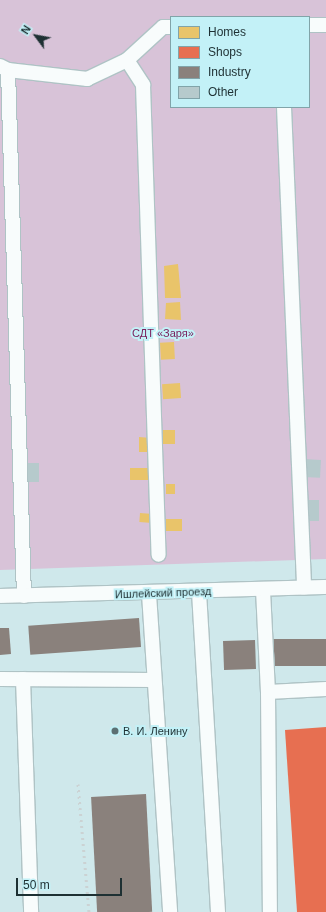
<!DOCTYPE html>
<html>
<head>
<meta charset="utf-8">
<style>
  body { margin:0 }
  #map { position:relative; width:326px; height:912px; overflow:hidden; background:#cfe8eb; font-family:Helvetica,sans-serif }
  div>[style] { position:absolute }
  .green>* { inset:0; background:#d8c3d8 }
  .homes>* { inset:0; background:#e9c46a; transform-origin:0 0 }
  .shops>* { inset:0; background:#e76f51 }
  .industry>* { inset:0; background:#8a817c; transform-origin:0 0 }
  .building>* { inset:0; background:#b6cacc; transform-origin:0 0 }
  .roads { filter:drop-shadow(1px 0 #afc3c5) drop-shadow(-1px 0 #afc3c5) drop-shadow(0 1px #afc3c5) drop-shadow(0 -1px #afc3c5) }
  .minor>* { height:14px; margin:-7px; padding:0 7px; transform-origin:7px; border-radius:7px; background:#f8fcfc }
  .rail>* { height:3px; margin-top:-1.5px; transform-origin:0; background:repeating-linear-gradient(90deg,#cbd2d3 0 2px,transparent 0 6px) }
  .dots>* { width:11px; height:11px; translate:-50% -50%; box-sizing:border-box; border:2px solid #c3f1f7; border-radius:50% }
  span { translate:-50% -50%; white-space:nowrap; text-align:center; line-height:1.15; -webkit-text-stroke:4px #c3f1f7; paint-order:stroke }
  .park-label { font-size:11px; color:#7a215e }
  .street-label { font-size:11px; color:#1e3033 }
  .poi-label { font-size:11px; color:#1e3033 }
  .left { translate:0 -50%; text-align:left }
  .legend { position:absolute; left:170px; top:16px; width:140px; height:92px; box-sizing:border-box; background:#c3f1f7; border:1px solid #81a4a9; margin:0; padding:5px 7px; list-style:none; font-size:12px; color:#1e3033 }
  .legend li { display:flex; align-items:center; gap:8px; height:20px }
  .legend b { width:20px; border:1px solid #81a4a9 }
  .north { position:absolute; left:16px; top:16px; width:40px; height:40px; -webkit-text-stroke:3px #c3f1f7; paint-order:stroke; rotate:302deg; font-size:11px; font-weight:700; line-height:16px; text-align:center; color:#1e3033 }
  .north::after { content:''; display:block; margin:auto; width:14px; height:18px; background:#1e3033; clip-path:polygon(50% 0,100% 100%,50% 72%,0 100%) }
  .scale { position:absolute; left:16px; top:878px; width:106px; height:18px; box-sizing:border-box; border:2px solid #1e3033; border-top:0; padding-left:5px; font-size:12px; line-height:14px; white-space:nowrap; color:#1e3033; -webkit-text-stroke:3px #c3f1f7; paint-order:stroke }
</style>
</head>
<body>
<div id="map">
  <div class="green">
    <i style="clip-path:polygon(evenodd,0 0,326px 0,326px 559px,0 570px,0 0,171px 17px,309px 17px,309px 107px,171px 107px,171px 17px)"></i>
  </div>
  <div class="homes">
    <i style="clip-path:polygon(178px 264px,181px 298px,165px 298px,164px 266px)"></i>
    <i style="clip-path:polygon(180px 302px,181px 320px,165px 319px,166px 303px)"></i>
    <i style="left:174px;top:342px;width:17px;height:14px;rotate:87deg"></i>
    <i style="left:180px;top:383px;width:15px;height:18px;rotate:86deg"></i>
    <i style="left:175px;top:430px;width:14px;height:12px;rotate:90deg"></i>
    <i style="clip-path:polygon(139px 437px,151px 438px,150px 452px,139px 452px)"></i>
    <i style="left:130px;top:468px;width:20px;height:12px"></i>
    <i style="left:166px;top:484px;width:9px;height:10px"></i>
    <i style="left:140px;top:513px;width:13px;height:9px;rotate:4deg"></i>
    <i style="left:182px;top:519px;width:12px;height:16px;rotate:90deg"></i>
  </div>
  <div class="shops">
    <i style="clip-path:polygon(326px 727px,326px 912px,297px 912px,285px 730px)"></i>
  </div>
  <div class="industry">
    <i style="left:139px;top:618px;width:29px;height:111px;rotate:86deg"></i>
    <i style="clip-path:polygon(0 628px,9px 628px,11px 654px,0 655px)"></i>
    <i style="left:326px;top:639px;width:27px;height:53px;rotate:90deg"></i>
    <i style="left:255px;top:640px;width:29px;height:32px;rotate:88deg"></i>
    <i style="left:146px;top:794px;width:118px;height:55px;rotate:87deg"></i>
  </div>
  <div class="building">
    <i style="left:304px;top:459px;width:17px;height:18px;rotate:3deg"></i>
    <i style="left:27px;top:463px;width:12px;height:19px"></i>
    <i style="left:306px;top:500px;width:13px;height:21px"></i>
  </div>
  <div class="roads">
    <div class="minor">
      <i style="left:309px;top:25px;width:17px"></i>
      <i style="left:127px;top:60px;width:30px;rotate:57deg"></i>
      <i style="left:143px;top:85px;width:470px;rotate:88.1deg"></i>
      <i style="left:0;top:66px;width:9px;rotate:27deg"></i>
      <i style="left:8px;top:70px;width:80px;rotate:6.5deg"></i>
      <i style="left:87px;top:79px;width:44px;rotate:-25.4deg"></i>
      <i style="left:127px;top:60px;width:49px;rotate:-42.5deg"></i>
      <i style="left:163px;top:27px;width:8px"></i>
      <i style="left:8px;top:70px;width:526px;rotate:88.26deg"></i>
      <i style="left:284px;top:107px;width:481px;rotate:87.6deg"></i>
      <i style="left:263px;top:590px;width:102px;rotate:87.2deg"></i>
      <i style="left:268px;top:692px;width:220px;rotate:89.5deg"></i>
      <i style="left:199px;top:592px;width:321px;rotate:86.6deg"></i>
      <i style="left:149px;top:594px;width:319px;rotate:86.2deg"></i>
      <i style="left:0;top:596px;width:326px;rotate:-1.6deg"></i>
      <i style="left:0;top:679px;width:154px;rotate:0.4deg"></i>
      <i style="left:23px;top:679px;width:233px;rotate:88deg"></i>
      <i style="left:268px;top:692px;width:58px;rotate:-3deg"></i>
    </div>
  </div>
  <div class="rail">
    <i style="left:78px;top:784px;width:128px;rotate:85.1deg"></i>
  </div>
  <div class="dots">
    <i style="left:115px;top:731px;background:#5c7073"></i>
  </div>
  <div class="park-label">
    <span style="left:163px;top:333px">СДТ «Заря»</span>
  </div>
  <div class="street-label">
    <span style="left:163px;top:593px;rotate:-2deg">Ишлейский проезд</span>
  </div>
  <div class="poi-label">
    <span class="left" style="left:123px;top:731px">В. И. Ленину</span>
  </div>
  <ul class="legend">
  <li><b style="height:11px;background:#e9c46a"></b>Homes</li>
  <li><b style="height:11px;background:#e76f51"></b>Shops</li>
  <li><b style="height:11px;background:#8a817c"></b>Industry</li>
  <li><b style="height:11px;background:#b6cacc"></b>Other</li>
  </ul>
  <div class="north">N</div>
  <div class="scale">50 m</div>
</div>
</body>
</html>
